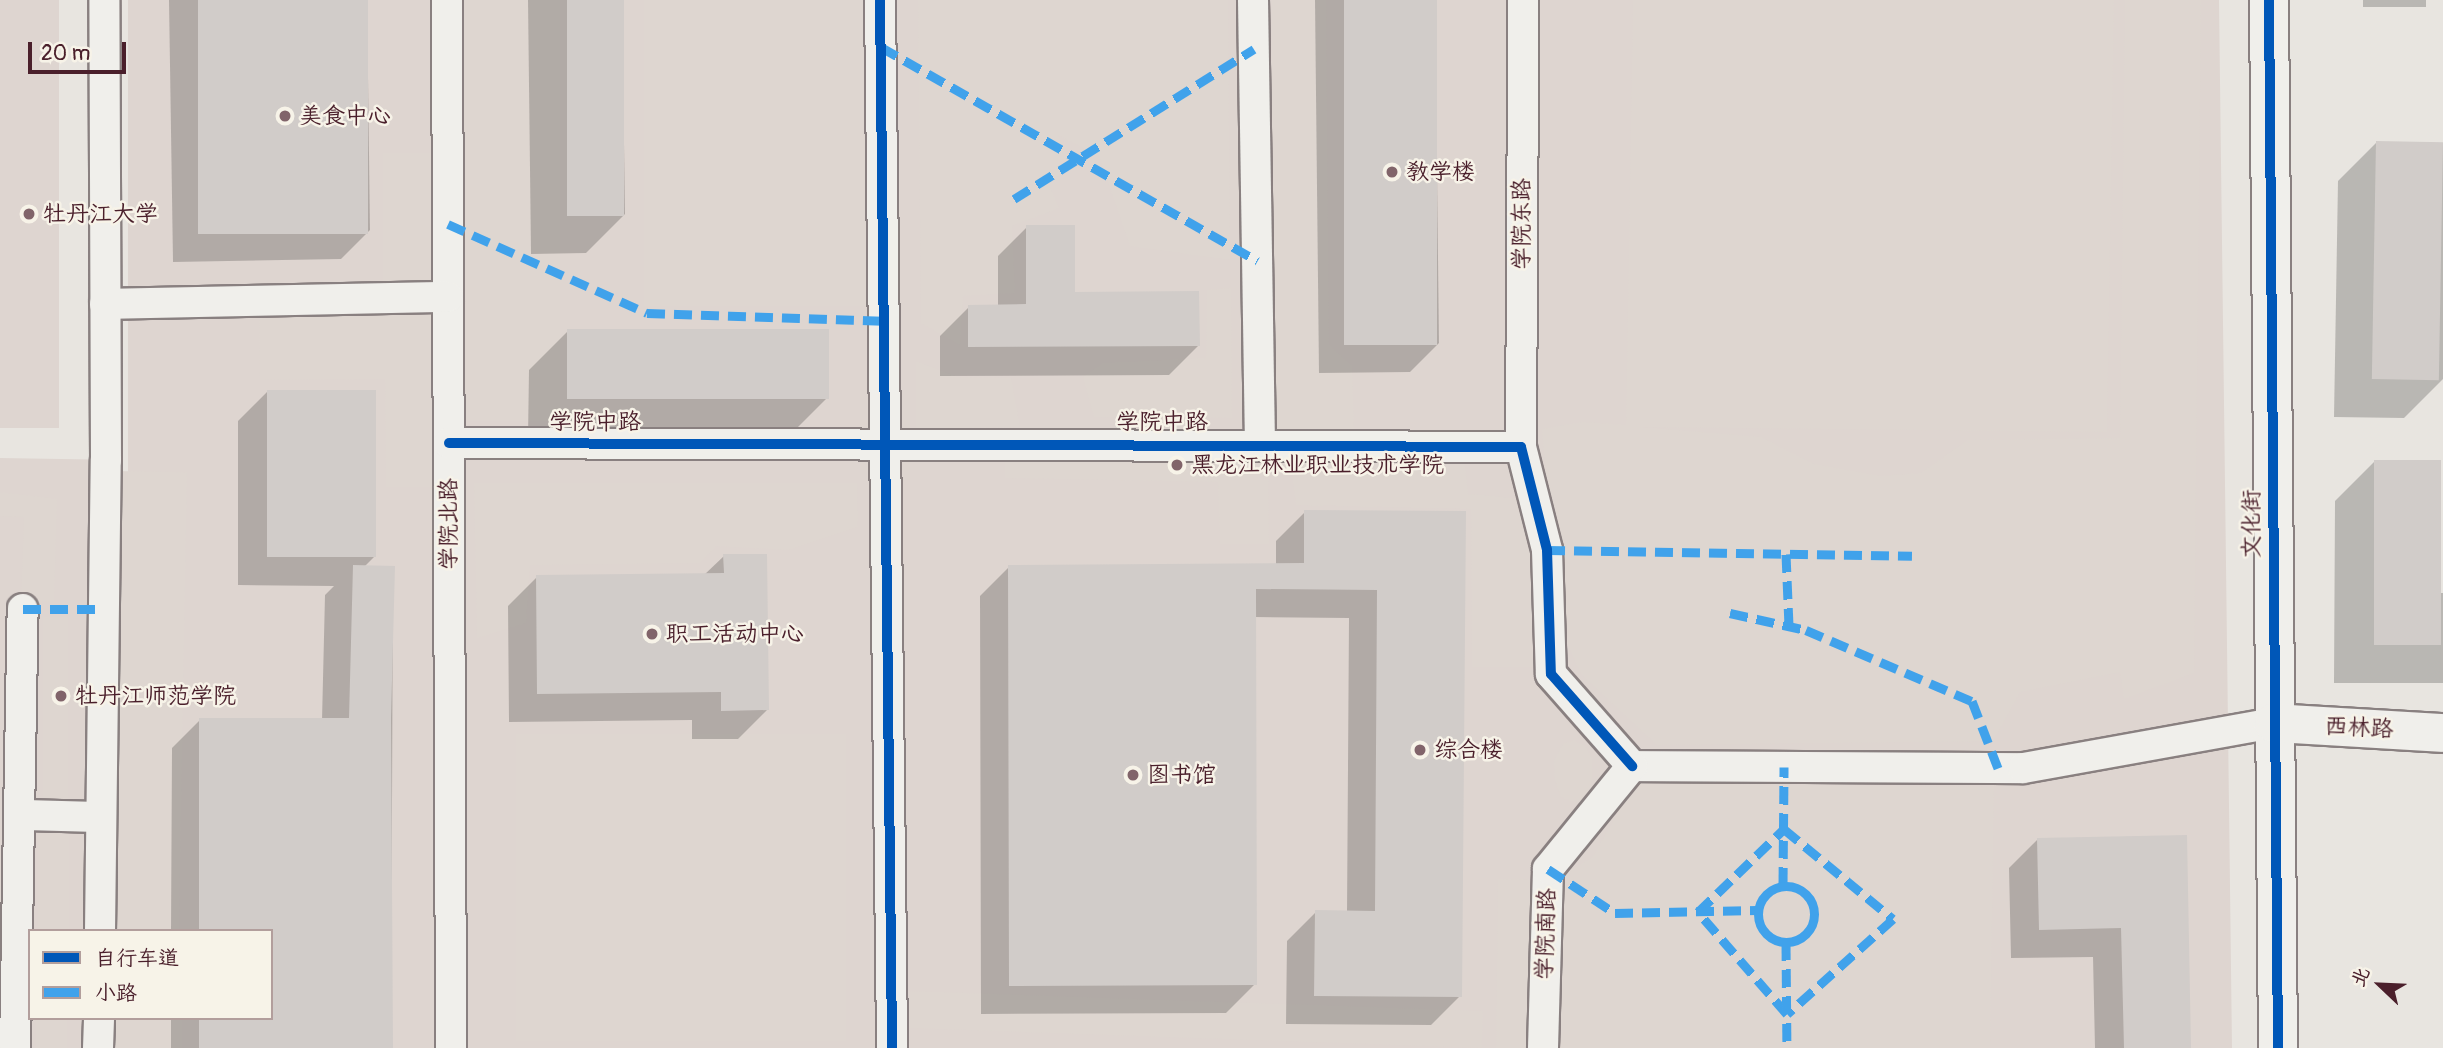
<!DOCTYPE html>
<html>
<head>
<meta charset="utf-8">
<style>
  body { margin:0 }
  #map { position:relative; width:2443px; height:1048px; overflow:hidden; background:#e8e5e0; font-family:Pangolin,"LXGW WenKai TC",sans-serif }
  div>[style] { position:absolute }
  .built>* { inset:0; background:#ded5d0; transform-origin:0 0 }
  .green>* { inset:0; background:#ded6d0; transform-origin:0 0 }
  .shadow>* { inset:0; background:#0003; transform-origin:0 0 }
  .building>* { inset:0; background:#d1ccc9; transform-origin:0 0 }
  .roads { filter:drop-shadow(2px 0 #898080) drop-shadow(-2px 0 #898080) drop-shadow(0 2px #898080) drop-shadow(0 -2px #898080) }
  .street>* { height:30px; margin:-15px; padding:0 15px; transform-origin:15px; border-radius:15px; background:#f0efeb }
  .secondary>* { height:38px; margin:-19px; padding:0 19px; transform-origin:19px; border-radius:19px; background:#f0efeb }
  .quiet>* { height:9px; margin-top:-4.5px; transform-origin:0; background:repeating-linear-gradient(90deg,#40a2eb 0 18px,transparent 0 27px) }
  .quiet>.ring { margin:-4.5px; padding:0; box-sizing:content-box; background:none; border:9px solid #40a2eb; border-radius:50% }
  .cycleway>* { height:10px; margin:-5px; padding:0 5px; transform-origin:5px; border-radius:5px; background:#0057b8 }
  .dots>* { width:19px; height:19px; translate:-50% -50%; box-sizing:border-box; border:4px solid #f7f3e8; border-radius:50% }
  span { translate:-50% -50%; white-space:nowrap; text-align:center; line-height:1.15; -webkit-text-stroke:5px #f7f3e8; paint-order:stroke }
  .poi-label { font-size:23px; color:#4a1f2b }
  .left { translate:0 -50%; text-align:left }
  .street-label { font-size:23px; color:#4a1f2b }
  .legend { position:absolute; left:28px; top:929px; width:245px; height:91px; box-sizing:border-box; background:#f7f3e8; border:2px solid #b29e9c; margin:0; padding:9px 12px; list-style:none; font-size:21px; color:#4a1f2b }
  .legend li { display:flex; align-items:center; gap:14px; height:35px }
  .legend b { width:35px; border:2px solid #b29e9c }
  .north { position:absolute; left:2345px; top:950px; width:70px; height:70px; -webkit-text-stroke:5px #f7f3e8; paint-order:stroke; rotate:293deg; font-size:19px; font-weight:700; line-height:28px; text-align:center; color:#4a1f2b }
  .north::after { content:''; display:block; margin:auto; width:24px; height:32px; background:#4a1f2b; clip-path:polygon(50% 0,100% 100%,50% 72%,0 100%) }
  .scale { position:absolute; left:28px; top:42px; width:98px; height:32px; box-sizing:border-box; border:4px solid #4a1f2b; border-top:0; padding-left:9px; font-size:21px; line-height:24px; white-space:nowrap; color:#4a1f2b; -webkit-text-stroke:5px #f7f3e8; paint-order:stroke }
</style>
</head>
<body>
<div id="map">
  <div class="built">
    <i style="left:0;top:0;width:59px;height:428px"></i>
    <i style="clip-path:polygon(128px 0,2219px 0,2232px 1048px,129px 1048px,129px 1018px,271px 1018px,271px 931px,128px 931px)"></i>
    <i style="clip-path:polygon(0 458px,123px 460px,121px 931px,30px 931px,30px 1018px,121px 1018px,120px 1048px,0 1048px)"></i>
  </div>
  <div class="green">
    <i style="left:462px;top:0;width:98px;height:421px"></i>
    <i style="left:644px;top:0;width:225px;height:306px"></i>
    <i style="clip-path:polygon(918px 0,1228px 0,1230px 260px,1130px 246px,1099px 156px,1058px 135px,1072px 166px,1048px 183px,1059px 208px,1012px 226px,1015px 293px,963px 296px,960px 345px,921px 323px)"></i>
    <i style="clip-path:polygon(1272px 0,1326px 0,1329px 345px,1352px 366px,1354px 429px,1270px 429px)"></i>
    <i style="clip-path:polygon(1633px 0,2114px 0,2107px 432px,1640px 427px,1761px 437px,1814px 464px,1880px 476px,1921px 473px,1968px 440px,2120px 438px,2125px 0,2201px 0,2194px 673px,2124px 699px,2120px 672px,2020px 692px,1993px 741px,1657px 745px,1581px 674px,1559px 625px,1542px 429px,1582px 422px,1626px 425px)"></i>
    <i style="left:439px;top:153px;width:134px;height:56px;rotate:90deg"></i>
    <i style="clip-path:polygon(1231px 288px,1232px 418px,1094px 417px,1083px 377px,1103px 363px,1206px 358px,1207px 290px)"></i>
    <i style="clip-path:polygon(435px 307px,436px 487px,386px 487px,385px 379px,260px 380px,259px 309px)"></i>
    <i style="clip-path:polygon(916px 361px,958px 377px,1011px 378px,1020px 427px,916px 429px)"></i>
    <i style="clip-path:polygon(1005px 451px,1268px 454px,1269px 544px,1220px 544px,1218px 482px,1005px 478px)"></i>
    <i style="clip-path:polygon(1290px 456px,1464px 458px,1468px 494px,1522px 499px,1536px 553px,1534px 667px,1472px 667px,1471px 509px,1296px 505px)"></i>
    <i style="left:114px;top:471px;width:73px;height:460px;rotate:1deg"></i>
    <i style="clip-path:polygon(474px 483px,857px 483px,858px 527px,789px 550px,716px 546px,700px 563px,530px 565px,526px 623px,477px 638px)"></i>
    <i style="clip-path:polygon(0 492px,57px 499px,54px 602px,21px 601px,24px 517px,0 516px)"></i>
    <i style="left:68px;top:617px;width:187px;height:25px;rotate:90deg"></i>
    <i style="left:516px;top:734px;width:330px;height:307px"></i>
    <i style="clip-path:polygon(1574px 740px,1585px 746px,1592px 758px,1592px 780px,1586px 798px,1576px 803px,1561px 797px,1555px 781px,1554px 761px,1563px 744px)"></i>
    <i style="clip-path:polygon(1635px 783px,1994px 787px,1990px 1048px,1496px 1048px,1498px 879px,1552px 880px,1592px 858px)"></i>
    <i style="left:38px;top:824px;width:31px;height:107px"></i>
    <i style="left:1483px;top:1011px;width:37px;height:575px;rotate:92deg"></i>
    <i style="left:36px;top:1018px;width:31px;height:30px"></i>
    <i style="left:109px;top:1018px;width:73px;height:30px"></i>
  </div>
  <div class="shadow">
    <i style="clip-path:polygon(169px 0,367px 0,370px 230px,341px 259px,173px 262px)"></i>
    <i style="clip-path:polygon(528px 0,622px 0,625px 214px,586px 253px,531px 254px)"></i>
    <i style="clip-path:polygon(1315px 0,1435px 0,1439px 343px,1410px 372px,1319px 373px)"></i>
    <i style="left:2363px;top:0;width:63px;height:7px"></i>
    <i style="clip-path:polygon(2377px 142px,2443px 143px,2443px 379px,2404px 418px,2334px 417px,2338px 181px)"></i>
    <i style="clip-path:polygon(1027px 227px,1073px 294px,1198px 346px,1169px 375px,940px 376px,940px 336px,969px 307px,998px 306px,998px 256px)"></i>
    <i style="clip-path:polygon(568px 331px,826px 399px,787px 438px,528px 437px,529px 370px)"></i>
    <i style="clip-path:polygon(267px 392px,374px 557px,364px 567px,393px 567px,391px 1048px,171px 1048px,171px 1018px,271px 1018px,271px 931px,171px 931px,172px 748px,200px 720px,322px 720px,325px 595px,334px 586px,238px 585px,238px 421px)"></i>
    <i style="clip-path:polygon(2374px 462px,2439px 593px,2443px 593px,2443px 683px,2334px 683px,2335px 501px)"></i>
    <i style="clip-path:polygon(1305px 512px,1464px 512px,1460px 996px,1431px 1025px,1286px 1024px,1287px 941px,1316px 912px,1347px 913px,1349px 618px,1254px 617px,1255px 984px,1226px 1013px,981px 1014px,980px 596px,1009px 567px,1276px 565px,1276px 541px)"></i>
    <i style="clip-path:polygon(724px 556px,767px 710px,738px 739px,692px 739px,692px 720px,509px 722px,508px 606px,537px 577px,704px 575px)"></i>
    <i style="clip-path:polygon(2185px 836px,2189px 1048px,2095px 1048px,2093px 957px,2011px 958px,2009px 868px,2038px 839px)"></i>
  </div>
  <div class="building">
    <i style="left:198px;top:0;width:170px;height:234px"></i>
    <i style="left:567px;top:0;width:57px;height:216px"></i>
    <i style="left:1344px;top:0;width:93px;height:345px"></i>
    <i style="left:2376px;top:141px;width:67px;height:238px;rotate:1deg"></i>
    <i style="clip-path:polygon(1026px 225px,1075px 225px,1075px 292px,1199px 291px,1200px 346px,968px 347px,968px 305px,1026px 304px)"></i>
    <i style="left:567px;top:329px;width:262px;height:70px"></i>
    <i style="left:267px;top:390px;width:109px;height:167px"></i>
    <i style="left:2374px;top:460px;width:67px;height:185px"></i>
    <i style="clip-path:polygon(1304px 510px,1466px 511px,1462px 997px,1314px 996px,1315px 910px,1375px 911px,1377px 590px,1256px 589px,1257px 985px,1009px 986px,1008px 565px,1304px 563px)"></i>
    <i style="clip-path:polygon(723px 554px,767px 554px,769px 710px,721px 711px,721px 692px,537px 694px,536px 575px,724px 573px)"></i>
    <i style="clip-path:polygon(353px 565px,395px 566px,391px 718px,393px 1048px,199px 1048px,199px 1018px,271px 1018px,271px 931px,199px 931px,199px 718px,349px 718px)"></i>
    <i style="clip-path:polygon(2187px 835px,2191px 1048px,2124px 1048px,2121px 928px,2039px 930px,2037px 838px)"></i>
  </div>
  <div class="roads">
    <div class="street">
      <i style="left:447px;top:0;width:1048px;rotate:89.78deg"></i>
      <i style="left:880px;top:0;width:1048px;rotate:89.34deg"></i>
      <i style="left:1253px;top:0;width:444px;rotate:89.1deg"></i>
      <i style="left:105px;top:304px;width:343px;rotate:-1.2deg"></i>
      <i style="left:449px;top:443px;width:1072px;rotate:0.21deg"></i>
      <i style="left:1521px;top:447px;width:106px;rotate:75.8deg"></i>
      <i style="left:1547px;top:550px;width:124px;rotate:88.2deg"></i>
      <i style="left:1551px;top:674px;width:123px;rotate:48.6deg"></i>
      <i style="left:1521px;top:447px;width:447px;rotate:-89.7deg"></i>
      <i style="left:1632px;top:766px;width:391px;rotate:0.3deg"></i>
      <i style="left:2023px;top:768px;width:255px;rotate:-10.2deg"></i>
      <i style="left:22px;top:815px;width:79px;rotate:1.5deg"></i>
      <i style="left:100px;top:931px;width:471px;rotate:-89.3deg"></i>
      <i style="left:106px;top:460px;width:460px;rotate:-90.2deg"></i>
      <i style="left:15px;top:1048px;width:439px;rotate:-89deg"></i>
      <i style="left:98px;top:1048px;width:30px;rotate:-88deg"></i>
      <i style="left:1543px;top:1048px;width:179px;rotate:-88.4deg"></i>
      <i style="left:1548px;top:869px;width:133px;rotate:-50.8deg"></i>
    </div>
    <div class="secondary">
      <i style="left:2269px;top:0;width:1048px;rotate:89.51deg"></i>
      <i style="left:2274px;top:723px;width:169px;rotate:3.4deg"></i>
    </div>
  </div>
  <div class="quiet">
    <i style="left:881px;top:47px;width:433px;rotate:29.6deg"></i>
    <i style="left:1014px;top:199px;width:283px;rotate:-32deg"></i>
    <i style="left:448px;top:224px;width:218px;rotate:24.1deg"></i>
    <i style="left:647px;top:313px;width:236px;rotate:1.9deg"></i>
    <i style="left:1547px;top:550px;width:365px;rotate:0.9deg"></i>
    <i style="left:1786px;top:554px;width:73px;rotate:87.6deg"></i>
    <i style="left:23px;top:609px;width:81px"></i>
    <i style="left:1730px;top:613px;width:78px;rotate:12.6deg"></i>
    <i style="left:1806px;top:630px;width:181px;rotate:23.2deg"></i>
    <i style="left:1972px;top:701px;width:72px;rotate:68.8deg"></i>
    <i style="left:1784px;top:829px;width:141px;rotate:39.5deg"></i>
    <i style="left:1893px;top:919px;width:142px;rotate:138.1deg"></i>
    <i style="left:1787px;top:1014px;width:135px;rotate:-131.1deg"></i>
    <i style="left:1698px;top:912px;width:120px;rotate:-44deg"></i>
    <i style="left:1548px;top:869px;width:80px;rotate:33.3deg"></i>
    <i style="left:1615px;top:913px;width:142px;rotate:-1.2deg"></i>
    <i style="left:1783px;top:885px;width:118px;rotate:-89.5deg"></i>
    <i class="ring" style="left:1758px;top:886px;width:47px;height:47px"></i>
    <i style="left:1786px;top:942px;width:106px;rotate:89.5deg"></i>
  </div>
  <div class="cycleway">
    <i style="left:880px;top:0;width:1048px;rotate:89.34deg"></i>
    <i style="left:2269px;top:0;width:1048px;rotate:89.51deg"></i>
    <i style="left:449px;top:443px;width:1072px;rotate:0.21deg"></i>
    <i style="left:1521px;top:447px;width:106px;rotate:75.8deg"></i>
    <i style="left:1547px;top:550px;width:124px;rotate:88.2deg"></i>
    <i style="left:1551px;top:674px;width:123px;rotate:48.6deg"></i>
  </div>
  <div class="dots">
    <i style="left:285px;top:116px;background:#81646a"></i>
    <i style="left:1392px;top:172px;background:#81646a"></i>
    <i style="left:29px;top:214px;background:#81646a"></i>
    <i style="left:1177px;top:465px;background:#81646a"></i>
    <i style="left:652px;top:634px;background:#81646a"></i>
    <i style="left:61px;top:696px;background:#81646a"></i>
    <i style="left:1420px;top:750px;background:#81646a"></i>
    <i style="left:1133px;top:775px;background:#81646a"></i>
  </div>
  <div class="poi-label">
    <span class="left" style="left:299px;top:116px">美食中心</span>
    <span class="left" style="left:1406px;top:172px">教学楼</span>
    <span class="left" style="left:43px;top:214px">牡丹江大学</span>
    <span class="left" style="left:1191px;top:465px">黑龙江林业职业技术学院</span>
    <span class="left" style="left:666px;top:634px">职工活动中心</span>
    <span class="left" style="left:75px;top:696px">牡丹江师范学院</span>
    <span class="left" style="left:1434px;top:750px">综合楼</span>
    <span class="left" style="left:1147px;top:775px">图书馆</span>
  </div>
  <div class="street-label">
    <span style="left:1522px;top:224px;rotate:-90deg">学院东路</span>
    <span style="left:595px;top:422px">学院中路</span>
    <span style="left:1162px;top:422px">学院中路</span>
    <span style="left:449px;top:524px;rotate:-90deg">学院北路</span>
    <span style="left:2252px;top:524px;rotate:-90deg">文化街</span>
    <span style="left:2359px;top:728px;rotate:3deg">西林路</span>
    <span style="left:1546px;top:934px;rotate:-88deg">学院南路</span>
  </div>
  <ul class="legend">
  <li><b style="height:9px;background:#0057b8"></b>自行车道</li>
  <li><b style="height:9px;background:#40a2eb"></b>小路</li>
  </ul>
  <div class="north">北</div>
  <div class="scale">20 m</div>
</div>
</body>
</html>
